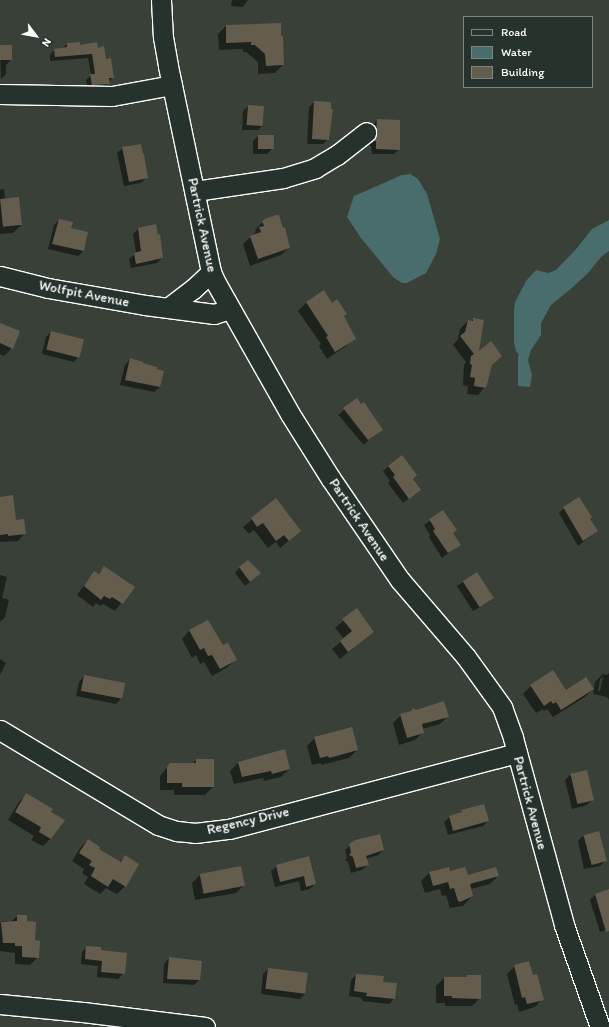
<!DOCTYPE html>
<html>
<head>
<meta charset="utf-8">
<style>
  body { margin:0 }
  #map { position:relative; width:609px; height:1027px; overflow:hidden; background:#394037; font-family:Itim,sans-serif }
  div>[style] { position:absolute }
  .water>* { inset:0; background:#496d6d }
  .shadow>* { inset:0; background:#0007; transform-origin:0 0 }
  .building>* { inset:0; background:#645d4d; transform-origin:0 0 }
  .roads { filter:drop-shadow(1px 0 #fff) drop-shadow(-1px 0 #fff) drop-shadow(0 1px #fff) drop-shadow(0 -1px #fff) }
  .minor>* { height:19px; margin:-9.5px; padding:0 9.5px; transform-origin:9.5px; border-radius:9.5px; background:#26332d }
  span { translate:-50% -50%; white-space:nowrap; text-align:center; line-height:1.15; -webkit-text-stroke:4px #26332d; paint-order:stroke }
  .street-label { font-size:14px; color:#fff }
  .legend { position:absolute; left:463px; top:16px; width:130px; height:72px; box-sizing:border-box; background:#26332d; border:1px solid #7d8581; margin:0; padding:5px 7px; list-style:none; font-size:12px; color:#fff }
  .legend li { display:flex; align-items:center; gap:8px; height:20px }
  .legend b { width:20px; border:1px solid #7d8581 }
  .north { position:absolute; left:16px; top:16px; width:40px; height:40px; -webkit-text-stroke:3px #26332d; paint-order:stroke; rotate:122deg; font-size:11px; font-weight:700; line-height:16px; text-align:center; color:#fff }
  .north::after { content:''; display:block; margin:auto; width:14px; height:18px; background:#fff; clip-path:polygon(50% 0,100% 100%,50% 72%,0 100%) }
</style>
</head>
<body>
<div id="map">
  <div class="water">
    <i style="clip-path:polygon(410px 174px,418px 179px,427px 194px,440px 239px,436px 254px,426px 273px,407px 283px,402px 283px,393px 277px,361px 238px,347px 217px,354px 196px,402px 175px)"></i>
    <i style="clip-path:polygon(609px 220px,609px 251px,601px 257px,588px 273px,573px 287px,551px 305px,541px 323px,541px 335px,531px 350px,528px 360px,532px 375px,530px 387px,518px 386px,518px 356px,519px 355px,516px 351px,514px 342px,514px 310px,515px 302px,526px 281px,536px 270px,548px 273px,556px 270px,577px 248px,592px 229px)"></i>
  </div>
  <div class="shadow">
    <i style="clip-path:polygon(232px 0,248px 0,243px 7px,231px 6px)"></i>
    <i style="clip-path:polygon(280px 24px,283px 65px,275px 73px,258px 74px,258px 62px,246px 52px,243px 52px,243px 49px,219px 50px,218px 34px,226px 26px)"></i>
    <i style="clip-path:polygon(67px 44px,97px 49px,113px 77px,104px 89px,88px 89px,86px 80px,91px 75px,88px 58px,50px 61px,50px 55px,54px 50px,63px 48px)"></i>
    <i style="clip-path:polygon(0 46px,11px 60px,6px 65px,6px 74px,1px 79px)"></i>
    <i style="clip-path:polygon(314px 102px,332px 110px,328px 139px,323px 144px,307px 144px,309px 107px)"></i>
    <i style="clip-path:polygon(248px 106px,263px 125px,258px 130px,242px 130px,243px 111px)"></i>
    <i style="clip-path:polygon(377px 120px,399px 149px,394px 154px,372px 154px,371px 146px,369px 146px,372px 142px,372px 126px)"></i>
    <i style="clip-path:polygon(258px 136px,272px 149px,267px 154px,253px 154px,253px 141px)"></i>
    <i style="clip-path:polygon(123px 148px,146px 178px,141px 183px,124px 186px,117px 153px)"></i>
    <i style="clip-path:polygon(4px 189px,5px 199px,21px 225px,13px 233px,0 234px,0 190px)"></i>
    <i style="clip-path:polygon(59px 220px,70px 229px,83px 251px,78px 256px,48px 249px,54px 225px)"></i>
    <i style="clip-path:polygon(263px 222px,289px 248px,281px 255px,250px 266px,243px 244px,256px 232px,255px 230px)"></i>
    <i style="clip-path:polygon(138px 229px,162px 258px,157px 263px,131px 268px,129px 259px,136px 253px,133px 234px)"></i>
    <i style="clip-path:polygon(323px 292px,343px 317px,354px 339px,346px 346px,327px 359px,319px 346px,321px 344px,298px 311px,306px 303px)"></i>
    <i style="clip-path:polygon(474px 319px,477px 353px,491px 365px,485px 387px,478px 395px,467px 394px,468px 386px,463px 385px,464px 365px,466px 362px,453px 345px,458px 339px,460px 329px,468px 321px,471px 321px)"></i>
    <i style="clip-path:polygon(0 324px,12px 348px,4px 356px,0 354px)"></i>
    <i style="clip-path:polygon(51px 332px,79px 356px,74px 362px,42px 354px,46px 337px)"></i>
    <i style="clip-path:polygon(130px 359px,160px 387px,154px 392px,120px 385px,125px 365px)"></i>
    <i style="left:356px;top:400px;width:39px;height:23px;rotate:50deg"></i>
    <i style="clip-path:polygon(389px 466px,412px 479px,420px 490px,403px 503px,388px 483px,390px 481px,383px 471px)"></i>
    <i style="clip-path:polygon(0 498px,25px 533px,18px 541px,0 542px)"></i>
    <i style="clip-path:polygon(276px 500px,292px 538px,280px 548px,276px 542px,268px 548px,254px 530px,249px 534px,243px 527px)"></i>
    <i style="clip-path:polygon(564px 508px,589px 520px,597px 531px,578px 546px,559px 513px)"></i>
    <i style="clip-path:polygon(443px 511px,452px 533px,459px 545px,442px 558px,429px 537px,430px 535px,424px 525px)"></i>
    <i style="clip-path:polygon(240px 567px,255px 578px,245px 586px,235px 573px)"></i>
    <i style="clip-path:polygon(104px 568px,133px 587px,115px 611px,103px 604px,101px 606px,96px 603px,93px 607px,77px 595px,94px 572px,97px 575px)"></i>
    <i style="left:477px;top:573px;width:30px;height:24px;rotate:57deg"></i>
    <i style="clip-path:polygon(0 575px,7px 577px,2px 598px,9px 600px,5px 617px,0 622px)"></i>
    <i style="clip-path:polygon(357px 609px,372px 632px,340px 659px,332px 649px,344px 639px,335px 628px)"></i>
    <i style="clip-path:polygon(207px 621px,223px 647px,236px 659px,228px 667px,212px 676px,204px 662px,200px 664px,196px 655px,192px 658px,182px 639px,189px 631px)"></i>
    <i style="clip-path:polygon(0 659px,6px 663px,0 675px)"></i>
    <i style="clip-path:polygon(evenodd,609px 673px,609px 700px,607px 697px,593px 694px,595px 682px,603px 674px,607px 675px,609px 673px,603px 677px,600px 691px,598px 691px,600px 679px,603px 677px)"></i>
    <i style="clip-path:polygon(84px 676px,121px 699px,116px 704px,76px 696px,79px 682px)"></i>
    <i style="clip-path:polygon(531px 686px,566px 691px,593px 689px,585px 697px,553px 717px,547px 709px,544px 711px,543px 709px,536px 713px,523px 694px)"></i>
    <i style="clip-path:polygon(416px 711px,447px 717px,440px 724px,422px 729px,423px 732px,415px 740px,399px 745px,393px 723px,401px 715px)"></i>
    <i style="clip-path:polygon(315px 738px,357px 750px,349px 758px,321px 765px,321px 763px,312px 765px,307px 746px)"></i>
    <i style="clip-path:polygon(284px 750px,289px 769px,281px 777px,264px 781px,263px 778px,234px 784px,230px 771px,238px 763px)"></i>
    <i style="clip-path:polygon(196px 760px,213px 787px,205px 795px,174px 795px,174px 790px,160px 790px,160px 776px,170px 764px,192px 764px)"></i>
    <i style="clip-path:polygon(570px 775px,592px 800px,587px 805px,572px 809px,565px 780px)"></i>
    <i style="clip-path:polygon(27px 794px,50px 812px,50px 839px,43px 846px,31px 840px,34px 836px,8px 820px,19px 802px)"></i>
    <i style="clip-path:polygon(462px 811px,488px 821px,483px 826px,448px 835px,444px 822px,450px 817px,459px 814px)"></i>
    <i style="clip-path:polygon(583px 836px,605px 861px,600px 866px,584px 869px,578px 841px)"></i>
    <i style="clip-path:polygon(88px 840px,98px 849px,119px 862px,125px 857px,138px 865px,125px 886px,117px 894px,106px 888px,100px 894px,84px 884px,88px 877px,82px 873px,84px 869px,72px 861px,80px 848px)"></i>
    <i style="clip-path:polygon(350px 845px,383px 850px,378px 855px,366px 859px,367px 865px,362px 870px,351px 873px,348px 862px,345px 860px,347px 858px,345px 850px)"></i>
    <i style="clip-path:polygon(308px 857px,315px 884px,310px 889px,301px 891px,299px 881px,275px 887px,271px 871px,277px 866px)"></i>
    <i style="clip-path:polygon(241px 868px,244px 885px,236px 893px,195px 900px,192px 883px,200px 875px)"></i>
    <i style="clip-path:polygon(449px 868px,450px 872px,467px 876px,498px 876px,490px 884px,471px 889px,472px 896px,463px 906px,450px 908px,446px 895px,442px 896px,440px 889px,425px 893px,421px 881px,429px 873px)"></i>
    <i style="clip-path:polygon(609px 891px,609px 929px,600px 932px,590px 900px,595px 895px)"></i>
    <i style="clip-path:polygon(17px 916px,26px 922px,34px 941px,38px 957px,30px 965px,15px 964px,15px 953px,0 951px,0 923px,2px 921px,11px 922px)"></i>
    <i style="clip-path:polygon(87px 947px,100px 951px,124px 973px,118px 979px,97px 977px,98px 966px,81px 964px,82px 952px)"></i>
    <i style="clip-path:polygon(169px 958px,199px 980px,194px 985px,163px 983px,164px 964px)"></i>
    <i style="clip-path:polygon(515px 966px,533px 976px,542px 999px,535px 1007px,519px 1012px,517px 1004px,515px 1005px,507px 974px)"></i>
    <i style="clip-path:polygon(268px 969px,305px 994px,300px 999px,261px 994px,263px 974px)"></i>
    <i style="clip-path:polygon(356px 975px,394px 999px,389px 1004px,362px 1001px,362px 998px,349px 996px,351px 980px)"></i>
    <i style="clip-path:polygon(468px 976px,480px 998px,472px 1006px,445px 1006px,445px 1003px,436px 1003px,436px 986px,444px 978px,465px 978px)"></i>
  </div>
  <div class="building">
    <i style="clip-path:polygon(281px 23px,281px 35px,283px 37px,284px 65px,266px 66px,265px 54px,255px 45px,251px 45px,251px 42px,226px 43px,226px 25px)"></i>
    <i style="clip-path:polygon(80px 42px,80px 45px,97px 42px,98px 48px,104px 46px,106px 59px,111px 58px,114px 78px,109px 78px,110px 84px,92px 85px,90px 74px,95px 74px,92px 54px,55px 57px,54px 49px,67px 47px,67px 43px)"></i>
    <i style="left:0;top:45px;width:12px;height:15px"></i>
    <i style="clip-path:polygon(314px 101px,331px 102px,331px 109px,333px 109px,329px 140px,312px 139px)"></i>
    <i style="left:248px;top:105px;width:16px;height:20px;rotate:4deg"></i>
    <i style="clip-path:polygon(377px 119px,400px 120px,400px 150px,376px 149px,376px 141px,374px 141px,376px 136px)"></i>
    <i style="left:258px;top:135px;width:16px;height:14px"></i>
    <i style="clip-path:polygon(141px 144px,143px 154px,144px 154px,148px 178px,129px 182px,122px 147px)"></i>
    <i style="left:19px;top:197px;width:28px;height:19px;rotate:84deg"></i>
    <i style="clip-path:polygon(276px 215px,279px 215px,283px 228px,285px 227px,290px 248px,258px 259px,250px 236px,261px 232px,259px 227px,264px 226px,262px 221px,265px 219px)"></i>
    <i style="clip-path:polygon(59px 219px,73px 222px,71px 228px,88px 232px,84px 251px,52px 244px)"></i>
    <i style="clip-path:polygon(156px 224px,158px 235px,160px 234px,163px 258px,136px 264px,134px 253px,141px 251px,138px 228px)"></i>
    <i style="clip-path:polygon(324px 290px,332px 303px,337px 299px,347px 314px,344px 316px,356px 339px,335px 352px,326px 337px,328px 336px,306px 302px)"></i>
    <i style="clip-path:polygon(473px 318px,484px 320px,479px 351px,491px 341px,502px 356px,492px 365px,486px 388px,474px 386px,475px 378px,470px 377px,472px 365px,470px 364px,471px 356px,474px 354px,460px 336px,465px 332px,468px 320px,473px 321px)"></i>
    <i style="clip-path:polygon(0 323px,20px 331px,13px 349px,0 343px)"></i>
    <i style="left:51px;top:331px;width:34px;height:19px;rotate:14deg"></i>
    <i style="clip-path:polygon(130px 358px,143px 362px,143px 363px,157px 367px,157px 369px,164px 371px,160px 387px,125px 380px)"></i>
    <i style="clip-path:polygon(357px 398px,361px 404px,364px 402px,383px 430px,368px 440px,343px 408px)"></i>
    <i style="clip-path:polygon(402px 455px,417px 475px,413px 479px,421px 490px,409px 499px,393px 477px,395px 475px,388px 466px)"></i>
    <i style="clip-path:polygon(13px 495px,16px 520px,24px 519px,26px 534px,8px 536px,8px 534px,0 535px,0 497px)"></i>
    <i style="clip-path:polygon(579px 497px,592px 517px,590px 519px,598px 531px,583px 541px,563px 507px)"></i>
    <i style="clip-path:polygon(276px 498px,301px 531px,289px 541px,284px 535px,276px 541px,263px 523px,257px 527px,251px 518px)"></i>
    <i style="clip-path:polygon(443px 510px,457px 530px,453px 533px,461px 545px,448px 553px,433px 531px,435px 529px,429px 519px)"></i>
    <i style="clip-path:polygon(248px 560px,261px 573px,250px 582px,239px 567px)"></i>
    <i style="clip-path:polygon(104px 566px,135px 587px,123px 604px,112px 597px,110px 599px,104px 596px,101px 600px,84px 586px,94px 571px,99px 574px)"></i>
    <i style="left:477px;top:572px;width:31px;height:17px;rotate:57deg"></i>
    <i style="clip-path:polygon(357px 608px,374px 632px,348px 652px,340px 641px,352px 631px,342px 619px)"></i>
    <i style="clip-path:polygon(208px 620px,223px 645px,228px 643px,237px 660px,220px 669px,212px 655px,208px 656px,204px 648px,200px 650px,189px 630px)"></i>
    <i style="clip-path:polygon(553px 670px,566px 690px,586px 677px,594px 689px,561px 710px,556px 702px,553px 704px,551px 701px,544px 706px,530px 685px)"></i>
    <i style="left:84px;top:675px;width:42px;height:16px;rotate:11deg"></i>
    <i style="clip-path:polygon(444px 701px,449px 717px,422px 724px,424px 733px,407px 738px,400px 714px,411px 711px,413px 708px,416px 710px)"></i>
    <i style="clip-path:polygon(352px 727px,358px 750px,329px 758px,328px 756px,320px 758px,314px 737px)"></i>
    <i style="clip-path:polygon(285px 749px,290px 769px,272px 774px,271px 771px,242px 777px,238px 762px)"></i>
    <i style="clip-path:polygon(196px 759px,214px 759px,214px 787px,182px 787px,182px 783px,167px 783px,167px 767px,170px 763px,196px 763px)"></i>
    <i style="left:587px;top:770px;width:31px;height:17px;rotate:77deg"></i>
    <i style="clip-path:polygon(26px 793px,53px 809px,51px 812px,65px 820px,51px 839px,39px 832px,41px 827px,15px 812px)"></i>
    <i style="clip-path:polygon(484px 804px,489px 821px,453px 831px,449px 816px,462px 812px,461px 810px)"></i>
    <i style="left:599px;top:831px;width:31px;height:16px;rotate:75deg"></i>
    <i style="clip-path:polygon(380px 834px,384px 850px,366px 856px,369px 865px,356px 868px,353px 857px,349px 855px,351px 852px,349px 844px,355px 840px)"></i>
    <i style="clip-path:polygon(88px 839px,100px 847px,99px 849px,121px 862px,125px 855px,139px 864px,126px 887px,113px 879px,108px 887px,91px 876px,95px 868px,89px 865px,92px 861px,79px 853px)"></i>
    <i style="clip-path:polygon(309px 856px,316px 884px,306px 887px,304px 876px,280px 882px,276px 865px)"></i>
    <i style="left:241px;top:866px;width:20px;height:42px;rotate:79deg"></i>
    <i style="clip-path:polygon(449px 867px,450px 871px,465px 867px,468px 875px,496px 867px,499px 876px,470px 884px,473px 896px,460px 902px,458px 901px,454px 888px,450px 889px,448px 882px,433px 886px,429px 872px)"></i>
    <i style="clip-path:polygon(609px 889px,609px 931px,606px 932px,595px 894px)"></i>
    <i style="clip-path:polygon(17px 915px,27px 915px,27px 921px,36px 922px,35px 940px,40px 941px,39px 958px,22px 957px,22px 946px,15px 946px,15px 943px,3px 943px,1px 922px,17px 921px)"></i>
    <i style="clip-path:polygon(86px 946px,101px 947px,101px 950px,127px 953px,125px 974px,101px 972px,102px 961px,85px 959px)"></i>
    <i style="clip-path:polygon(169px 957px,202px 961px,200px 980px,167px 979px)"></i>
    <i style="clip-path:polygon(529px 961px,533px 975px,537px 974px,544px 1000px,527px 1004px,525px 997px,522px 998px,514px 965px)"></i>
    <i style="left:268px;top:968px;width:40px;height:21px;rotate:7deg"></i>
    <i style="clip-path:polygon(356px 974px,384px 976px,383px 982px,397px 983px,395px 999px,366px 996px,367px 993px,354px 991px)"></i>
    <i style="clip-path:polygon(467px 975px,481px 975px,481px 999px,452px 998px,452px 996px,444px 996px,444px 977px,467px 977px)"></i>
  </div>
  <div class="roads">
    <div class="minor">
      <i style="left:161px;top:0;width:37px;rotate:87deg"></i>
      <i style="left:163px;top:37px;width:29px;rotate:80deg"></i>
      <i style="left:168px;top:66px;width:210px;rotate:78.2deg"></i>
      <i style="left:211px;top:272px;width:12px;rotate:66deg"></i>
      <i style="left:216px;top:283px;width:150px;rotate:60.5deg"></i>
      <i style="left:290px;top:414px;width:77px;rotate:57.8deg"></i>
      <i style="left:331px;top:479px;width:122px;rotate:55.7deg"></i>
      <i style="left:400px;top:580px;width:101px;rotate:49.4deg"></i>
      <i style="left:466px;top:657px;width:62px;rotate:54.2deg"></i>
      <i style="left:502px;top:707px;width:33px;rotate:70deg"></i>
      <i style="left:513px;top:738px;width:194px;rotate:74.7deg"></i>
      <i style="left:564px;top:925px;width:108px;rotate:70.6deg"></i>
      <i style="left:0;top:94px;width:112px;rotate:1deg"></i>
      <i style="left:112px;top:96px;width:61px;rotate:-10.4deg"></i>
      <i style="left:195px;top:191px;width:89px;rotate:-8.4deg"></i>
      <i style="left:283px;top:178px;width:34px;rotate:-17deg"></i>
      <i style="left:315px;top:168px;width:26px;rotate:-31deg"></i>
      <i style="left:337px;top:155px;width:37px;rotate:-38deg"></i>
      <i style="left:0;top:276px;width:49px;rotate:14deg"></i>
      <i style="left:48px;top:288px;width:98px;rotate:9.9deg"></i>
      <i style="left:145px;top:305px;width:70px;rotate:7.4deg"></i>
      <i style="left:214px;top:314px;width:17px;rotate:-17deg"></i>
      <i style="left:169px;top:307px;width:30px;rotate:-37deg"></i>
      <i style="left:193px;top:289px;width:25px;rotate:-43deg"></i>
      <i style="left:0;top:730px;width:184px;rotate:31deg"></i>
      <i style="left:158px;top:825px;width:20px;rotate:18deg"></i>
      <i style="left:177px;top:831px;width:18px;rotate:6deg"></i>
      <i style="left:195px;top:833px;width:34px;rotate:-7deg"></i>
      <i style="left:229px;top:829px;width:298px;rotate:-14.8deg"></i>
      <i style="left:0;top:1004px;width:83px;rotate:5.5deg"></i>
      <i style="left:83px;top:1012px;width:123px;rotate:7deg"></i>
    </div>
  </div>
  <div class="street-label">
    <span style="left:202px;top:225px;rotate:78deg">Partrick Avenue</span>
    <span style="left:84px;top:294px;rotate:11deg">Wolfpit Avenue</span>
    <span style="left:359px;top:520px;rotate:56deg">Partrick Avenue</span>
    <span style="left:530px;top:803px;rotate:75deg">Partrick Avenue</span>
    <span style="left:248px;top:821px;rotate:-13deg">Regency Drive</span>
  </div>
  <ul class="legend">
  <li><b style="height:5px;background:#26332d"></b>Road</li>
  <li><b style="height:11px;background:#496d6d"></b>Water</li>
  <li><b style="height:11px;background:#645d4d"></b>Building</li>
  </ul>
  <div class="north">N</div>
</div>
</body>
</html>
